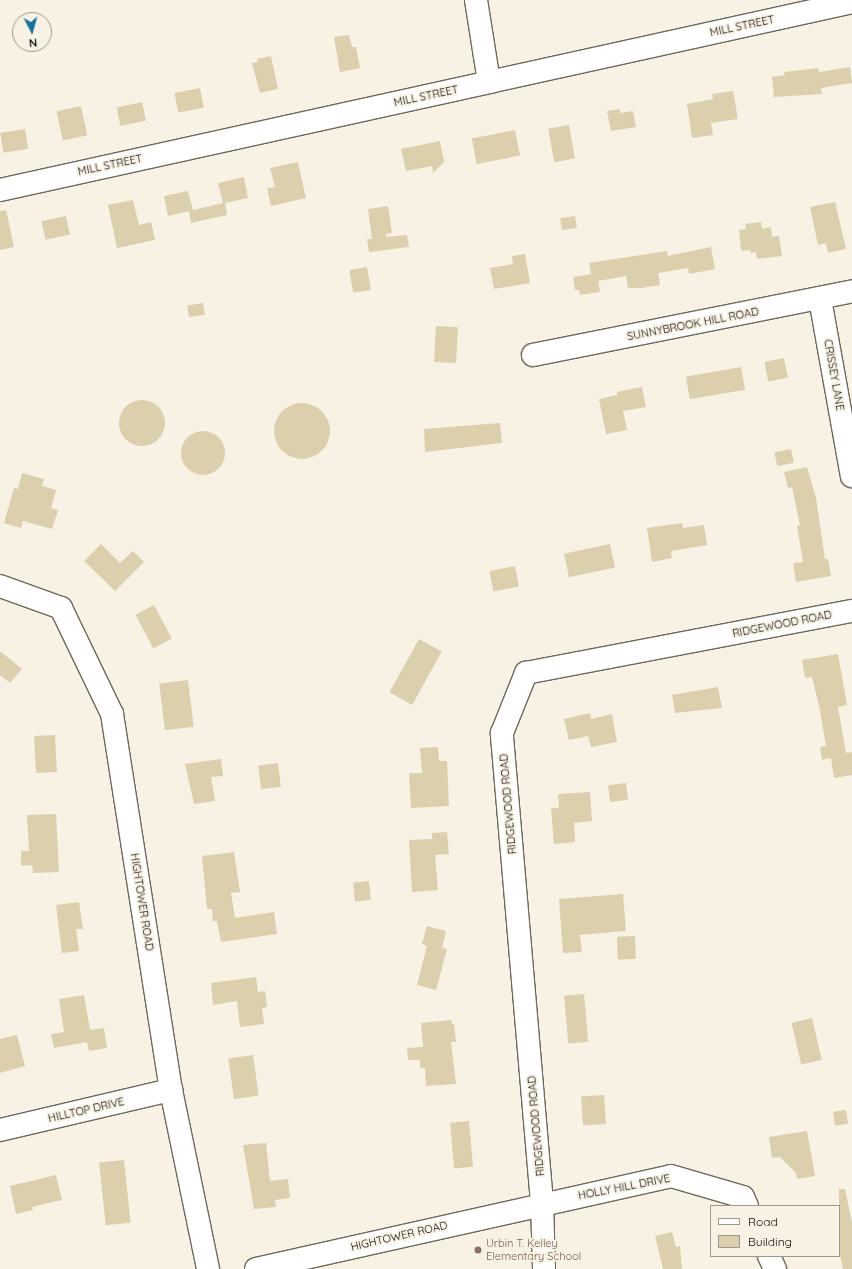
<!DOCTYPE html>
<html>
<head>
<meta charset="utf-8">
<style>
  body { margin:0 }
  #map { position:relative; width:852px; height:1269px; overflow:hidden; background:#f8f2e4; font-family:Quicksand,sans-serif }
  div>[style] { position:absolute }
  .building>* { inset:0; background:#dbcfac; transform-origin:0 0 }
  .round { border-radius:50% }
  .roads { filter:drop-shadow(1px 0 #6d685c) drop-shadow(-1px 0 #6d685c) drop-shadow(0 1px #6d685c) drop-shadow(0 -1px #6d685c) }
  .minor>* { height:22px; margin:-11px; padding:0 11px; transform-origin:11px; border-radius:11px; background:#fff }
  .dots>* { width:11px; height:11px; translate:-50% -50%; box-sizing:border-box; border:2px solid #f8f2e4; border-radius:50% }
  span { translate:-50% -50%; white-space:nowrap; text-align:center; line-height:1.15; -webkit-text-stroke:4px #f8f2e4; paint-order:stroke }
  .street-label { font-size:11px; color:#100e0a }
  .education-label { font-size:11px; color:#785e54 }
  .left { translate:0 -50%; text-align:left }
  .legend { position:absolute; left:710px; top:1205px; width:130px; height:52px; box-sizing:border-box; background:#f8f2e4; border:1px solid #9b978d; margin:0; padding:5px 7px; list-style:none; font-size:12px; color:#100e0a }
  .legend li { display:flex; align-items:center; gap:8px; height:20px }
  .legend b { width:20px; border:1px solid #9b978d }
  .north { position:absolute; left:12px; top:12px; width:40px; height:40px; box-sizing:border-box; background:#f8f2e4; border:1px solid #9b978d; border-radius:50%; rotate:174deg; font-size:11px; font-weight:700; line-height:16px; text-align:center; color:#100e0a }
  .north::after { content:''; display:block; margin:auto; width:14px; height:18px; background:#1672a0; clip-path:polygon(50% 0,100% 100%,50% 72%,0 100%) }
</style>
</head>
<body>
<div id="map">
  <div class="building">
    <i style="clip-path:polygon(349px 35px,352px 47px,356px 47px,360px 68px,340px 72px,334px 37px)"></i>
    <i style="clip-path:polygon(271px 56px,278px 89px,260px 93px,252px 63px,258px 62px,257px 59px)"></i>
    <i style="clip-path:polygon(850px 67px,852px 83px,821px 88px,822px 94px,774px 97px,772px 77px,785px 75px,784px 72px,818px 68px,819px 72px)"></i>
    <i style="left:200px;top:88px;width:20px;height:26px;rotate:79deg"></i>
    <i style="clip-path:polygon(733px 91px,738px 119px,711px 123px,713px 135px,692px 138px,687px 104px,713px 99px,712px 94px)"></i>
    <i style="left:142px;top:102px;width:19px;height:26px;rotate:78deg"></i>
    <i style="left:81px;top:106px;width:30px;height:25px;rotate:78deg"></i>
    <i style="clip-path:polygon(620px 109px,620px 113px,633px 111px,636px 127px,611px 131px,607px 111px)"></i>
    <i style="left:569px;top:125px;width:34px;height:21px;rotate:80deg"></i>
    <i style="left:25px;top:129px;width:20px;height:25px;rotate:81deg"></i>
    <i style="left:515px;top:130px;width:26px;height:44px;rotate:79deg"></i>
    <i style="clip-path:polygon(440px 141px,444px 162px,433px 173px,432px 166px,406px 171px,401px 149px)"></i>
    <i style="clip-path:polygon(298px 162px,306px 198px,271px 206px,267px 188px,275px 187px,270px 168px)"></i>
    <i style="clip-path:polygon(244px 177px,248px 198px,225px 203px,227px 215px,191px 223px,189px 211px,168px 216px,164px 196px,188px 191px,193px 210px,223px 203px,218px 183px)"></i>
    <i style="clip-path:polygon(133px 200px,139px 225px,151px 222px,155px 240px,117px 248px,108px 205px)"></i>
    <i style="clip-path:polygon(835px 202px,846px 249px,828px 253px,826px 243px,818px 245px,810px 207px)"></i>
    <i style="clip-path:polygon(388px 206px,392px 233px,386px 234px,386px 237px,407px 235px,409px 247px,369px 252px,367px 239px,372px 239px,368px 209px)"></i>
    <i style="clip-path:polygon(6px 210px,14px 247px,0 250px,0 211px)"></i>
    <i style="left:66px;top:216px;width:19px;height:25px;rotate:78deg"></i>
    <i style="left:575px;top:216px;width:12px;height:15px;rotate:81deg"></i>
    <i style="clip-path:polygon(761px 222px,762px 229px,771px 227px,772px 237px,779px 236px,782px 256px,757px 259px,756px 252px,751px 253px,750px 250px,741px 251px,739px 230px,746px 229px,745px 224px)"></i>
    <i style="clip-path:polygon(711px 247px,715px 269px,689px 274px,688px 268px,658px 273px,660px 285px,642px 288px,628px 288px,626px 276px,598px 281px,600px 292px,580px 295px,579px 290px,575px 290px,573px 277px,591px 274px,589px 263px,667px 251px,668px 256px)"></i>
    <i style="clip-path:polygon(525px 254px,530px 283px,494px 289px,490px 268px,513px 264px,512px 256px)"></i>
    <i style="left:367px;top:267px;width:23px;height:18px;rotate:80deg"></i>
    <i style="left:203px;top:303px;width:12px;height:16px;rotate:81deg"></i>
    <i style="left:436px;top:326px;width:22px;height:36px;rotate:3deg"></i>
    <i style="left:784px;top:358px;width:20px;height:20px;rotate:79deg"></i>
    <i style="left:741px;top:367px;width:23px;height:56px;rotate:80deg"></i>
    <i style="clip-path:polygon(642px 387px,646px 407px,623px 411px,627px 430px,606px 434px,599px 399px,617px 395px,617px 392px)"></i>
    <i class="round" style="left:119px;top:400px;width:46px;height:46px"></i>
    <i class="round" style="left:274px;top:403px;width:56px;height:56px"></i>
    <i style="clip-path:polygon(500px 423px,502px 443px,425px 452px,424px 429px)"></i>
    <i class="round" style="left:181px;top:431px;width:44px;height:44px"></i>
    <i style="left:791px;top:449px;width:14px;height:17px;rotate:78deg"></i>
    <i style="clip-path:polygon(807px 467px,816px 498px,825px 559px,828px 559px,831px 576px,796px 582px,793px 563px,803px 562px,797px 526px,800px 525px,792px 487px,788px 488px,784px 472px)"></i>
    <i style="clip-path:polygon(22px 473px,44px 479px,42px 486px,56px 490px,51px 508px,58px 510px,52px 529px,23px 521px,21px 528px,4px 523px,14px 488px,18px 489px)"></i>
    <i style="clip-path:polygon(682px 523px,683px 528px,704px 525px,707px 545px,671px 551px,672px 558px,652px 562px,647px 528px)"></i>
    <i style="clip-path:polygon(101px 544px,120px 563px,133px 551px,144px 562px,115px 591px,84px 561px)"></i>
    <i style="left:610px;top:544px;width:24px;height:47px;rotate:78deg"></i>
    <i style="left:515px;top:566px;width:21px;height:26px;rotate:79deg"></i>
    <i style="left:154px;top:605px;width:38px;height:21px;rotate:62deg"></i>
    <i style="left:419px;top:639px;width:26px;height:61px;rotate:29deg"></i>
    <i style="clip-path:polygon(0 651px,22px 669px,10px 683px,0 675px)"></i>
    <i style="clip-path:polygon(838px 654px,847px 705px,838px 707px,846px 753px,852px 752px,852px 775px,834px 778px,831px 758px,822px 760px,820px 747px,826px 746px,820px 710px,812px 677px,805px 678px,802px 660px)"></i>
    <i style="left:188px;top:680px;width:47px;height:29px;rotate:83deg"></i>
    <i style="clip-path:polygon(718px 687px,722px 708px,675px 713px,672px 695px)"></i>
    <i style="clip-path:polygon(590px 713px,591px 719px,612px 714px,617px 742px,591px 747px,588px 736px,569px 740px,564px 719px)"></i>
    <i style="left:55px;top:735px;width:37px;height:21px;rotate:87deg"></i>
    <i style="clip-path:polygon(438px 747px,439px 761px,447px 761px,449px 806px,411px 808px,409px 773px,422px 773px,420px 748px)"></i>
    <i style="clip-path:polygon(221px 759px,223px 776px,211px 777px,215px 801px,194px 804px,185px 764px)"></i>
    <i style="left:278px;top:763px;width:24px;height:20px;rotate:83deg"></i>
    <i style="left:626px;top:783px;width:17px;height:18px;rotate:83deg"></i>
    <i style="clip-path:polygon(590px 792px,592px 821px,574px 823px,575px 842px,554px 844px,551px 808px,559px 808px,558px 794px)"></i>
    <i style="clip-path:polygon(56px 814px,59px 872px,33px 873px,32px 865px,21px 866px,21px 851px,29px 851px,27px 815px)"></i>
    <i style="clip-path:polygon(447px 832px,449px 854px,435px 855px,438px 890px,412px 892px,409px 840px,432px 839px,432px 833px)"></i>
    <i style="clip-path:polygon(234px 852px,240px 892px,231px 893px,235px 918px,274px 912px,277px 934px,221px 942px,217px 921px,213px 921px,212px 909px,207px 909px,202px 856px)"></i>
    <i style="left:369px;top:881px;width:19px;height:16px;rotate:84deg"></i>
    <i style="clip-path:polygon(623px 894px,626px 931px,580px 935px,582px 952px,563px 953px,559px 899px)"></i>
    <i style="clip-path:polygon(79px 902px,83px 929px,76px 929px,79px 951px,62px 953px,56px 905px)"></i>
    <i style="clip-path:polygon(427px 926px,446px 931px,442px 948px,447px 949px,436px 990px,417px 985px,427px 946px,422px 944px)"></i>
    <i style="left:635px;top:936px;width:23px;height:18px;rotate:88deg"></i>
    <i style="clip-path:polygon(256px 977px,258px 992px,265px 991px,267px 1007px,262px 1008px,264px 1024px,240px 1027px,237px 1001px,213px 1005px,211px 983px)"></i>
    <i style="left:584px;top:994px;width:48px;height:20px;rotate:85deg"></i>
    <i style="clip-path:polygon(84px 995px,90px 1030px,104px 1028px,107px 1048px,89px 1051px,87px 1042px,54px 1048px,51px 1034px,64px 1032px,59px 999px)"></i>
    <i style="left:812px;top:1018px;width:43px;height:21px;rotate:77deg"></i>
    <i style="clip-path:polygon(451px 1020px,452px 1024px,454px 1024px,456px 1042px,451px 1042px,456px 1084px,426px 1086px,425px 1068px,420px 1068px,420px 1060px,408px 1060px,407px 1048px,423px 1047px,421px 1023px)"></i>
    <i style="clip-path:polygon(17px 1035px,25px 1066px,0 1073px,0 1039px)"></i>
    <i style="left:253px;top:1055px;width:41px;height:25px;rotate:82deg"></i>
    <i style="left:604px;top:1095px;width:29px;height:23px;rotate:86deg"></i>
    <i style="left:846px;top:1110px;width:14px;height:13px;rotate:82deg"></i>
    <i style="left:469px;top:1121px;width:46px;height:19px;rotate:85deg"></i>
    <i style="clip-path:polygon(807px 1131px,815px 1176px,797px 1179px,796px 1173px,780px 1157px,772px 1158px,769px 1137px)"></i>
    <i style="clip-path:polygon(266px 1143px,270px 1181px,288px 1179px,290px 1198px,275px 1200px,276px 1207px,254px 1209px,243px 1145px)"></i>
    <i style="left:124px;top:1160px;width:63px;height:25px;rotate:84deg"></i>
    <i style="clip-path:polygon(56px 1175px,62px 1200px,32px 1207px,33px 1210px,16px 1214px,10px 1186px)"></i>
    <i style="clip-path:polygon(839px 1189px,845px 1189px,852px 1223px,852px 1269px,843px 1269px,839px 1250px)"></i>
    <i style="clip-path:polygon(672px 1232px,676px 1247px,680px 1246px,682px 1269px,663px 1269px,655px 1236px)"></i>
  </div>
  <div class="roads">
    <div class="minor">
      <i style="left:476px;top:0;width:83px;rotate:81deg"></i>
      <i style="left:0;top:190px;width:872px;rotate:-12.44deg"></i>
      <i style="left:820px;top:299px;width:180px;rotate:79.8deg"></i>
      <i style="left:533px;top:355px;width:325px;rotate:-11.3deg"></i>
      <i style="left:0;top:586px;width:65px;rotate:19.8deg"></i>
      <i style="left:61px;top:608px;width:118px;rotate:64.3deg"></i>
      <i style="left:112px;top:714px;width:381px;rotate:81.1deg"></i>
      <i style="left:171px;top:1090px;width:183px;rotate:78.3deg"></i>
      <i style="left:0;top:1130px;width:176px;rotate:-13.2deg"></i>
      <i style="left:769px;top:1256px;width:14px;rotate:65deg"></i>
      <i style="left:256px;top:1269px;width:425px;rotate:-12.6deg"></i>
      <i style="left:671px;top:1176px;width:75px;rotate:16.3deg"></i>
      <i style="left:743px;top:1197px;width:10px;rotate:66deg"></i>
      <i style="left:544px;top:1269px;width:66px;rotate:-91.7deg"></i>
      <i style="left:542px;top:1203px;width:472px;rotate:-94.9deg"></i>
      <i style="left:502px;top:733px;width:65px;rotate:-68.2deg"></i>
      <i style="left:526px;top:673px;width:332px;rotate:-10.8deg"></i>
    </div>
  </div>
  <div class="dots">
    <i style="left:478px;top:1250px;background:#8d6e63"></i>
  </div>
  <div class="street-label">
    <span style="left:742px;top:26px;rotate:-12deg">MILL STREET</span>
    <span style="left:426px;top:96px;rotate:-12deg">MILL STREET</span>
    <span style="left:110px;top:165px;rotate:-12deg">MILL STREET</span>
    <span style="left:693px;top:324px;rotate:-11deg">SUNNYBROOK HILL ROAD</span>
    <span style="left:834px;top:375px;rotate:80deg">CRISSEY LANE</span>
    <span style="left:782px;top:624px;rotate:-11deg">RIDGEWOOD ROAD</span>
    <span style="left:508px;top:804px;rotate:-95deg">RIDGEWOOD ROAD</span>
    <span style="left:142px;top:902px;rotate:81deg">HIGHTOWER ROAD</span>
    <span style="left:86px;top:1110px;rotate:-13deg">HILLTOP DRIVE</span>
    <span style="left:536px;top:1126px;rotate:-95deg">RIDGEWOOD ROAD</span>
    <span style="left:624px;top:1187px;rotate:-11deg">HOLLY HILL DRIVE</span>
    <span style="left:399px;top:1236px;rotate:-13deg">HIGHTOWER ROAD</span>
  </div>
  <div class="education-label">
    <span class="left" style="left:486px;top:1250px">Urbin T. Kelley<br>Elementary School</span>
  </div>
  <ul class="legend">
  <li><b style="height:5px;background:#fff"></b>Road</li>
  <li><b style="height:11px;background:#dbcfac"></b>Building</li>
  </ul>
  <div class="north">N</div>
</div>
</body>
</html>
